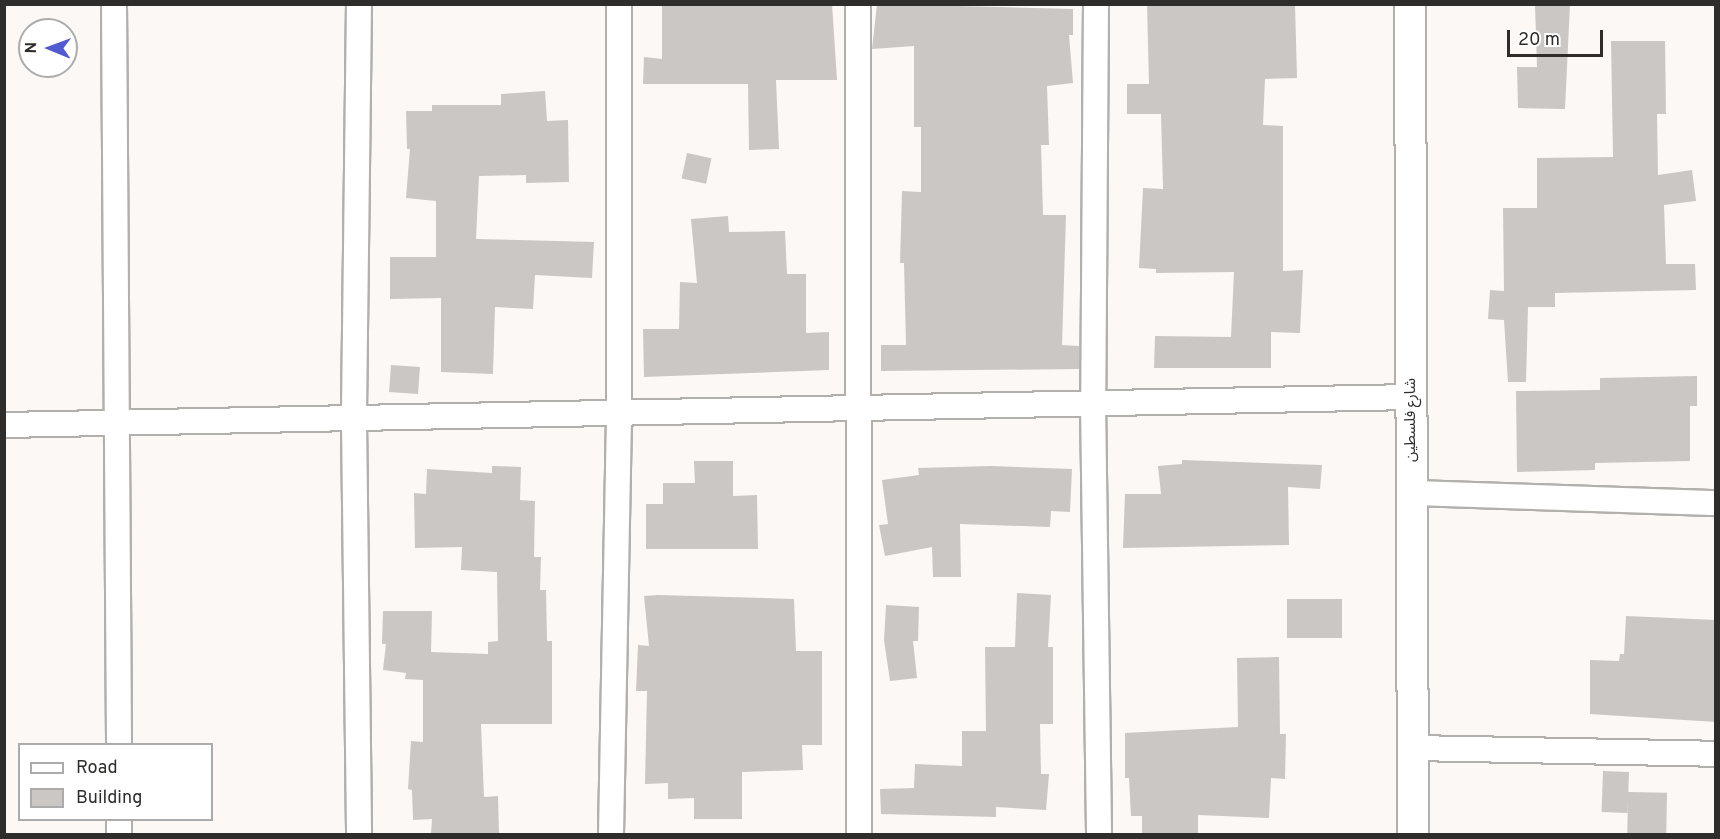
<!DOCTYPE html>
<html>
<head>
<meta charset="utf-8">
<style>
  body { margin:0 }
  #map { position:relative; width:1720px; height:839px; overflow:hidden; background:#fbf8f5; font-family:Overpass,"Noto Sans Arabic",sans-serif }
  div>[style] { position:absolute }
  .building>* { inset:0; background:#cac7c4; transform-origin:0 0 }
  .roads { filter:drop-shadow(2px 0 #b2b0ad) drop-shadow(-2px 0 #b2b0ad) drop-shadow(0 2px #b2b0ad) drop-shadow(0 -2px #b2b0ad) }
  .minor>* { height:24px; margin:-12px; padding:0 12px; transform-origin:12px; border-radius:12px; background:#fff }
  .tertiary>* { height:30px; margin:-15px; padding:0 15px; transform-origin:15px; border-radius:15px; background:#fff }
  span { translate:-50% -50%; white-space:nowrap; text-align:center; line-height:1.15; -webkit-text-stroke:4.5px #fff; paint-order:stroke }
  .street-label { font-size:15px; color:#2e2d2c }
  .frame { position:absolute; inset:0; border:6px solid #2e2d2c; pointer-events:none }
  .legend { position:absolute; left:18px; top:743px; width:195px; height:78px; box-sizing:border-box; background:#fff; border:2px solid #ababab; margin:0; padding:8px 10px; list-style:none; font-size:18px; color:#2e2d2c }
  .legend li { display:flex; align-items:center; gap:12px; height:30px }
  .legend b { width:30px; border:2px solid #ababab }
  .north { position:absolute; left:18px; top:18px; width:60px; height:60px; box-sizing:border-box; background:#fff; border:2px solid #ababab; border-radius:50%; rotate:271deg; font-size:16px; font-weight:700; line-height:24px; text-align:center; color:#2e2d2c }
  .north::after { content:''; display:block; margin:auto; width:21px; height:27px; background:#525ad0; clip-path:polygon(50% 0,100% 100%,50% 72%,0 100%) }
  .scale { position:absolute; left:1507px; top:30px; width:96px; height:27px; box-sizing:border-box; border:3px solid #2e2d2c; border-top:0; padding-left:8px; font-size:18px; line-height:21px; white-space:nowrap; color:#2e2d2c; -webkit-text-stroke:4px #fff; paint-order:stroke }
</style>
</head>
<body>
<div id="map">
  <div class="building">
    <i style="clip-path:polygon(832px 4px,837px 80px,776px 80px,779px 149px,749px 150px,748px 84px,643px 84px,644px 57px,662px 59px,662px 5px)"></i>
    <i style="clip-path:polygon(877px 4px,1073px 9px,1073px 35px,1069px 35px,1073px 83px,1047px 86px,1049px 145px,1041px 145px,1043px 215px,1066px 215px,1062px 345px,1079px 346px,1079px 369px,881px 371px,881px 345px,906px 345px,904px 263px,900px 263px,902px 191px,921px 192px,921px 127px,914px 127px,914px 46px,872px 49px)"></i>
    <i style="clip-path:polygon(1147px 4px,1295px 4px,1297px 78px,1265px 79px,1263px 125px,1283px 126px,1283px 271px,1303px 270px,1300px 333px,1271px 332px,1271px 368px,1154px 368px,1155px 336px,1231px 337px,1234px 272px,1156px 273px,1156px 269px,1139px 268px,1143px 188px,1163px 189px,1161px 114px,1127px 114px,1127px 84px,1149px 84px)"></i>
    <i style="clip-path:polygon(1535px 4px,1570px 4px,1565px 109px,1518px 108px,1517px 67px,1537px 67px)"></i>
    <i style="clip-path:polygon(1611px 41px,1665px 41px,1666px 114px,1657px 114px,1658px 175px,1692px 170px,1696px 201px,1664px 205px,1666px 264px,1695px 264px,1696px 290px,1555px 293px,1555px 307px,1528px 307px,1526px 382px,1508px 382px,1504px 320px,1488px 319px,1490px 290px,1504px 291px,1503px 208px,1537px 208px,1537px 158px,1613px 157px)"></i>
    <i style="clip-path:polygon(545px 91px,547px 121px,568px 120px,569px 182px,526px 183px,526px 175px,479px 176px,476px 239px,594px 242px,592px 278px,535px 275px,533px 309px,495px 307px,493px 374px,441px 372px,441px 298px,390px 299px,390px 257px,436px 257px,436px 201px,406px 198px,410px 149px,407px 149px,406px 111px,432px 111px,432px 105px,501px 105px,501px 94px)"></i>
    <i style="left:687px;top:153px;width:25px;height:26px;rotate:12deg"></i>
    <i style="clip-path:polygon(728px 216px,729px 232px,785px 231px,787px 274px,806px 274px,806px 333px,829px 332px,829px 370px,644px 377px,643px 329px,679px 329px,680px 282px,697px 283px,691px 219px)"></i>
    <i style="left:391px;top:365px;width:29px;height:27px;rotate:4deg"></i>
    <i style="clip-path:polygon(1697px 376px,1697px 406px,1690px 406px,1690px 461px,1595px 463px,1595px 470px,1517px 472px,1516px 391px,1600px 390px,1600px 378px)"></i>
    <i style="clip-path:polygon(1182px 460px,1322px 465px,1320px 489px,1288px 487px,1289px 545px,1123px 548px,1125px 494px,1161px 494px,1158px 466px,1182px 464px)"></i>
    <i style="clip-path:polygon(694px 461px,733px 461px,733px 496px,757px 495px,758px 549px,646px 549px,646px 504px,663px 504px,663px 483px,695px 483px)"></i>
    <i style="clip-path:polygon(492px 466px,521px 467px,520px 500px,535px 501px,534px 557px,541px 557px,540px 590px,546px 590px,547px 641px,552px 641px,552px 724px,481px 724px,484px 797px,498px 796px,499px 834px,431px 834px,432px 819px,413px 820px,412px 790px,408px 789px,411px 741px,423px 742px,423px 680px,405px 679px,406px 673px,383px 670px,386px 644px,382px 644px,383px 611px,432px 611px,431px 652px,488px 654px,488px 642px,498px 641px,497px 572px,461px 570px,462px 547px,415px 548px,414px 493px,426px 494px,427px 469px,492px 473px)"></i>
    <i style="clip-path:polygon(991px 466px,1072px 469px,1070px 512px,1051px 511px,1050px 527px,960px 524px,961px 577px,933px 577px,932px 547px,885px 556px,879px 525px,888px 524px,882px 480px,919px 475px,918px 468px)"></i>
    <i style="clip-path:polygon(1017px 593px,1051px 595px,1048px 647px,1053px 647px,1053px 724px,1040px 724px,1041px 774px,1049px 774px,1046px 810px,996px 807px,996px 817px,881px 814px,880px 789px,914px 788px,915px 764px,962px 766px,962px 731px,986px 731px,985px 647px,1015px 647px)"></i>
    <i style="clip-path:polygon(658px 595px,794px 599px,796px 651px,822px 651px,822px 745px,802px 745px,803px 770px,742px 772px,742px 819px,694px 819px,694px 798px,668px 799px,668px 783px,645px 784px,647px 691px,636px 691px,638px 645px,649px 646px,644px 596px)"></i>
    <i style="left:1287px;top:599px;width:55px;height:39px"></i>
    <i style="clip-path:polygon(886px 605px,919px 607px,918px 641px,913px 641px,917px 678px,890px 681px,884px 640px)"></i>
    <i style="clip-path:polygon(1626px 616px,1716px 620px,1716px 722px,1590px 714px,1590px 660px,1619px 661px,1620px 654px,1624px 654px)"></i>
    <i style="clip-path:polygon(1279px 657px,1280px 734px,1286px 734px,1285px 779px,1271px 778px,1269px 818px,1198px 815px,1198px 834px,1142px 834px,1142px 816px,1131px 816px,1129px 778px,1125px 778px,1125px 733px,1238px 727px,1237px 658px)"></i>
    <i style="left:1603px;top:771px;width:26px;height:41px;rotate:2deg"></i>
    <i style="left:1628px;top:792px;width:39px;height:42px;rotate:1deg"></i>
  </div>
  <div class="roads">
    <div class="minor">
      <i style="left:114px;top:4px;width:740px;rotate:89.61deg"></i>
      <i style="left:359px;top:4px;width:416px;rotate:90.7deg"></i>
      <i style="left:354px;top:420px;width:414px;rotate:89.3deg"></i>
      <i style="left:858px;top:4px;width:830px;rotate:89.93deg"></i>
      <i style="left:1096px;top:4px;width:397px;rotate:90.4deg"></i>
      <i style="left:1093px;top:401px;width:433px;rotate:89.2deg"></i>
      <i style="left:4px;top:425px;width:1408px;rotate:-1.14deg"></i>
      <i style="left:1412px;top:493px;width:304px;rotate:1.9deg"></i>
      <i style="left:1413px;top:748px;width:303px;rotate:1.1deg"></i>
      <i style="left:119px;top:820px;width:14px;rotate:90deg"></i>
      <i style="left:611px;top:834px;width:419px;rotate:-88.9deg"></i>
      <i style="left:619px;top:415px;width:411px;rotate:-90deg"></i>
    </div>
    <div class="tertiary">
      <i style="left:1410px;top:4px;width:830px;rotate:89.79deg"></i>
    </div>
  </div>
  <div class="street-label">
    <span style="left:1412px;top:420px;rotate:-90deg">شارع فلسطين</span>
  </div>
  <div class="frame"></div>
  <ul class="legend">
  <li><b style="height:8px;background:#fff"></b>Road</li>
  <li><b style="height:16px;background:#cac7c4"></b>Building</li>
  </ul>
  <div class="north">N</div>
  <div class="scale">20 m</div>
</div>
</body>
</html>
